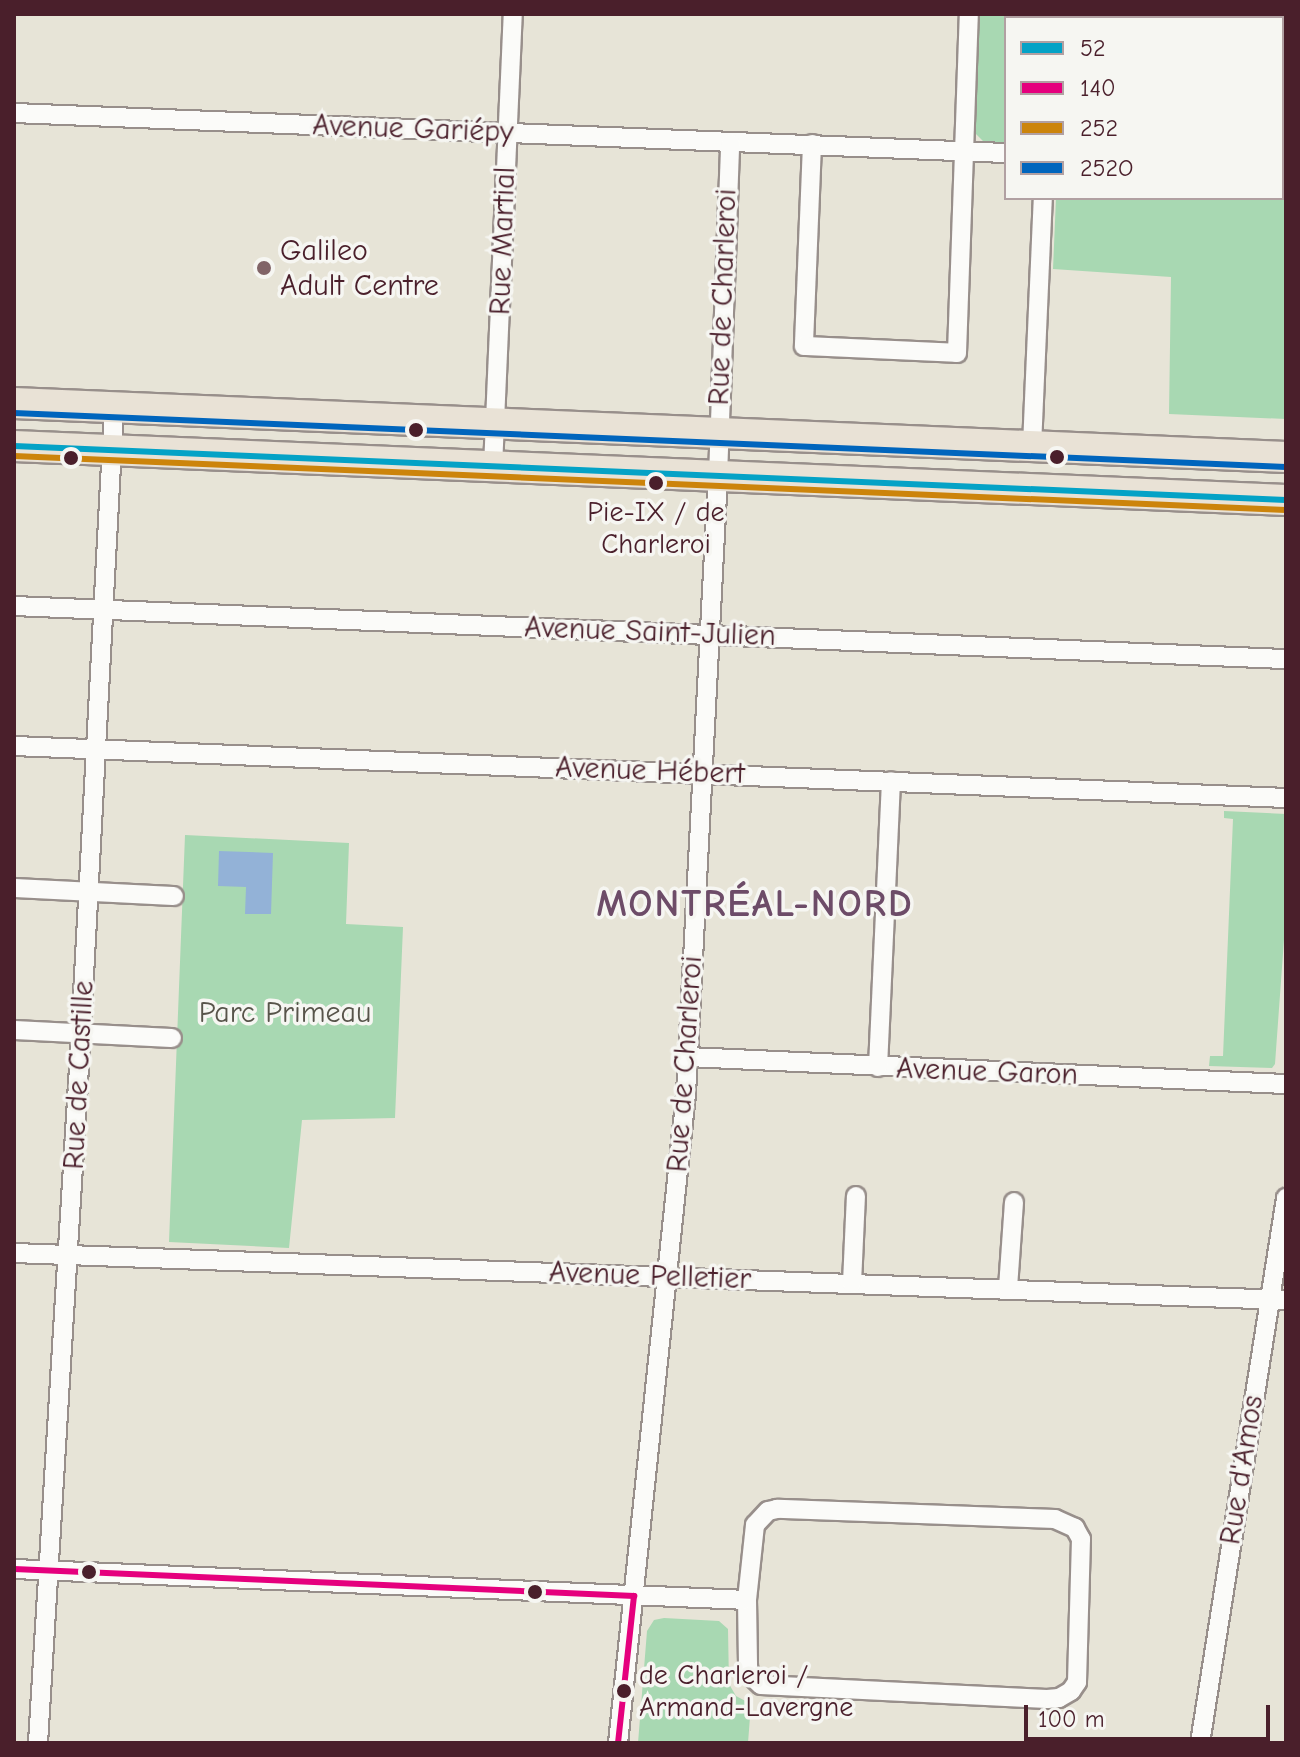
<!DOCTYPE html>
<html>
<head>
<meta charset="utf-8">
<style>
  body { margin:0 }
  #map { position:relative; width:1300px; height:1757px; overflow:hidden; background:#e7e4d7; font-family:"Comic Neue",sans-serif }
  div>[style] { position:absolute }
  .green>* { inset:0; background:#a8d8b2 }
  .water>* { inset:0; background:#93b2d7 }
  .roads { filter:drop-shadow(2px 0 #988f8b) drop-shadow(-2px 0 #988f8b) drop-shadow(0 2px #988f8b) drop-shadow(0 -2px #988f8b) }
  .minor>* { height:18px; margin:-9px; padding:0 9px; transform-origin:9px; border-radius:9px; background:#fbfbf9 }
  .primary>* { height:30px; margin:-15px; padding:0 15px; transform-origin:15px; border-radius:15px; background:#e9e2d6 }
  .bus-1>* { height:6px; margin:-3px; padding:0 3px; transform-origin:3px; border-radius:3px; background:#04a2c6 }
  .bus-2>* { height:6px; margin:-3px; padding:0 3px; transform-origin:3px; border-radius:3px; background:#e5007d }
  .bus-3>* { height:6px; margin:-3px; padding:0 3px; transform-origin:3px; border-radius:3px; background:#cc840b }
  .bus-4>* { height:6px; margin:-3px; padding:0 3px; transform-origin:3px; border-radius:3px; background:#0065bd }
  .dots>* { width:22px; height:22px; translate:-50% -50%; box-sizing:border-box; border:4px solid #f6f6f2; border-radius:50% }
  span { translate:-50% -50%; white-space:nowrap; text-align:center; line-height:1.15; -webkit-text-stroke:7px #f6f6f2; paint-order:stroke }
  .bus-label { font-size:28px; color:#4a1f2b }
  .left { translate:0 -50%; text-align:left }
  .street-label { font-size:30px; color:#4a1f2b }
  .poi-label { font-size:30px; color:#4a1f2b }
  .park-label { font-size:30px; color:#57544a }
  .district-label { font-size:38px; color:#6d4c68; font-weight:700; letter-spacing:2px }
  .frame { position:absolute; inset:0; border:16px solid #4a1f2b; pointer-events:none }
  .legend { position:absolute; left:1004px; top:16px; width:280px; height:184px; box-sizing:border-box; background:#f6f6f2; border:2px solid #b1a0a2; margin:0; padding:10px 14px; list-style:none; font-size:24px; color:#4a1f2b }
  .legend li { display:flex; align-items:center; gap:16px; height:40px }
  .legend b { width:40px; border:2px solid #b1a0a2 }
  .scale { position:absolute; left:1024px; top:1705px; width:246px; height:36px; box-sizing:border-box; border:4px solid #4a1f2b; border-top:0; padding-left:10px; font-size:24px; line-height:28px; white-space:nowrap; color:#4a1f2b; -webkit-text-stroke:6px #f6f6f2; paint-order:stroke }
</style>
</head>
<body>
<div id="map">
  <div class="green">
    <i style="clip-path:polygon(980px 14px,1254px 14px,1254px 18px,1006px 18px,1006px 142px,984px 142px,971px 129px)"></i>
    <i style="clip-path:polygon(1282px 63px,1286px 64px,1286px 419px,1169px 414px,1171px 277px,1053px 269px,1056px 198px,1282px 198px)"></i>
    <i style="clip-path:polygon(1224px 811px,1286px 814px,1286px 912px,1275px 1064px,1272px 1068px,1209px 1066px,1210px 1056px,1223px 1056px,1233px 819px,1224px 818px)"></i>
    <i style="clip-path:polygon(185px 835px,349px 843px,346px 924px,403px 927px,395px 1118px,302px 1120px,289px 1248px,169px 1242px)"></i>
    <i style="clip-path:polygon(664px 1618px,719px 1621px,728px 1629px,729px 1684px,736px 1696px,751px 1704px,748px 1743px,638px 1743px,647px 1631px,654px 1620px)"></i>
  </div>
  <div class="water">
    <i style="clip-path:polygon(219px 851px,273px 853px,271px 914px,245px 914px,246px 887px,218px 886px)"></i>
  </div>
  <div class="roads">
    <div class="minor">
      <i style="left:14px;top:113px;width:993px;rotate:2.31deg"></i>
      <i style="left:812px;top:144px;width:202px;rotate:92.3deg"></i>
      <i style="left:804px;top:346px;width:153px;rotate:2.6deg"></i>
      <i style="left:957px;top:353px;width:339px;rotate:-88deg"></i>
      <i style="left:1032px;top:446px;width:248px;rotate:-87.5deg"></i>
      <i style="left:493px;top:467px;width:453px;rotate:-87.5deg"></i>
      <i style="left:14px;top:606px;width:1273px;rotate:2.39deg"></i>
      <i style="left:14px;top:746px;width:1273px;rotate:2.34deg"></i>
      <i style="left:14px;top:888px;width:160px;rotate:2.9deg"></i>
      <i style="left:14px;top:1030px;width:158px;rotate:2.9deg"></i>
      <i style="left:688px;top:1057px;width:599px;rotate:2.59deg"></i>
      <i style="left:878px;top:1067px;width:286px;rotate:-87.4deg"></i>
      <i style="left:14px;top:1253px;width:1273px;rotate:2.12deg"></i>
      <i style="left:852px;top:1283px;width:87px;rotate:-87.4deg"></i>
      <i style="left:1008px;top:1288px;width:86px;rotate:-86deg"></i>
      <i style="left:14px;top:1569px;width:734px;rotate:2.42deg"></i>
      <i style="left:747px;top:1600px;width:65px;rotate:89.1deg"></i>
      <i style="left:748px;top:1665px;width:9px;rotate:84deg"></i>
      <i style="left:749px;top:1674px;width:16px;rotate:43deg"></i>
      <i style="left:761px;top:1685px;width:286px;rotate:2.8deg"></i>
      <i style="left:1047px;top:1699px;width:12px;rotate:-5deg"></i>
      <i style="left:1059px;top:1698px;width:14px;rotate:-30deg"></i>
      <i style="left:1071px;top:1691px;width:11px;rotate:-56deg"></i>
      <i style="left:1077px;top:1682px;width:143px;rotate:-88.4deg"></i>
      <i style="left:1081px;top:1539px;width:13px;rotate:-119deg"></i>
      <i style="left:1075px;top:1528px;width:22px;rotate:-156deg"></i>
      <i style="left:1055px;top:1519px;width:278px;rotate:-177.9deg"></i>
      <i style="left:777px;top:1509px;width:9px;rotate:167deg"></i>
      <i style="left:768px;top:1511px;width:19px;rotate:133deg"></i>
      <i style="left:755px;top:1525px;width:75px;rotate:96.1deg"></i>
      <i style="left:38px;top:1743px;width:711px;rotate:-86.53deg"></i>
      <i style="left:81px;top:1033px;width:627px;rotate:-86.98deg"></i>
      <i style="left:618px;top:1743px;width:653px;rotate:-84.02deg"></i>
      <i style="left:686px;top:1094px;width:619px;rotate:-87.04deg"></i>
      <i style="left:718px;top:476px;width:333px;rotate:-87.9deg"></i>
      <i style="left:1200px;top:1743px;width:552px;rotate:-81.03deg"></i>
    </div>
    <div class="primary">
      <i style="left:14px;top:403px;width:1273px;rotate:2.43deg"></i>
      <i style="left:14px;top:446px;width:1273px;rotate:2.43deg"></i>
    </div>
  </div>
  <div class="bus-1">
    <i style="left:14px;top:446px;width:1273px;rotate:2.43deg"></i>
  </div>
  <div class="bus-2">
    <i style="left:14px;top:1569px;width:621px;rotate:2.49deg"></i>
    <i style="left:618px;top:1743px;width:148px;rotate:-83.8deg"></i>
  </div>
  <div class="bus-3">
    <i style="left:14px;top:456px;width:1273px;rotate:2.43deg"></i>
  </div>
  <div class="bus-4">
    <i style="left:14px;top:413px;width:1273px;rotate:2.43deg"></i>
  </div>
  <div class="dots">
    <i style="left:264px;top:268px;background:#816467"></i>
    <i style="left:416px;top:430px;background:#4a1f2b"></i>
    <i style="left:1057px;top:457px;background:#4a1f2b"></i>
    <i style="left:71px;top:458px;background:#4a1f2b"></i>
    <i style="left:656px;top:483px;background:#4a1f2b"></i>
    <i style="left:89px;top:1572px;background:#4a1f2b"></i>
    <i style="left:535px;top:1592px;background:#4a1f2b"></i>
    <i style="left:624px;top:1691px;background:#4a1f2b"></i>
  </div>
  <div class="bus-label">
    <span style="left:656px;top:528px">Pie-IX / de<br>Charleroi</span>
    <span class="left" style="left:639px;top:1691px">de Charleroi /<br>Armand-Lavergne</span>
  </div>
  <div class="street-label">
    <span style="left:413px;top:129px;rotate:2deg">Avenue Gariépy</span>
    <span style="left:503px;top:241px;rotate:-88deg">Rue Martial</span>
    <span style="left:723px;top:297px;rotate:-88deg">Rue de Charleroi</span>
    <span style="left:650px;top:632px;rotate:2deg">Avenue Saint-Julien</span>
    <span style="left:650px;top:771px;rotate:2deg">Avenue Hébert</span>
    <span style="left:685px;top:1064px;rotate:-86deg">Rue de Charleroi</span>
    <span style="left:987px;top:1072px;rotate:2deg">Avenue Garon</span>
    <span style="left:79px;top:1075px;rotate:-87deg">Rue de Castille</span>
    <span style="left:650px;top:1276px;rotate:2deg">Avenue Pelletier</span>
    <span style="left:1242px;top:1470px;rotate:-81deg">Rue d'Amos</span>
  </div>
  <div class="poi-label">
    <span class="left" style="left:280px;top:268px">Galileo<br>Adult Centre</span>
  </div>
  <div class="park-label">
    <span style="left:285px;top:1013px">Parc Primeau</span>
  </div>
  <div class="district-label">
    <span style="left:755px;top:905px">MONTRÉAL-NORD</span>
  </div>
  <div class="frame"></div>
  <ul class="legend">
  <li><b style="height:10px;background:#04a2c6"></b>52</li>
  <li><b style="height:10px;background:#e5007d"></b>140</li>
  <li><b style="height:10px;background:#cc840b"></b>252</li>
  <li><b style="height:10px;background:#0065bd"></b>252O</li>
  </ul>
  <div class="scale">100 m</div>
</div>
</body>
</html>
